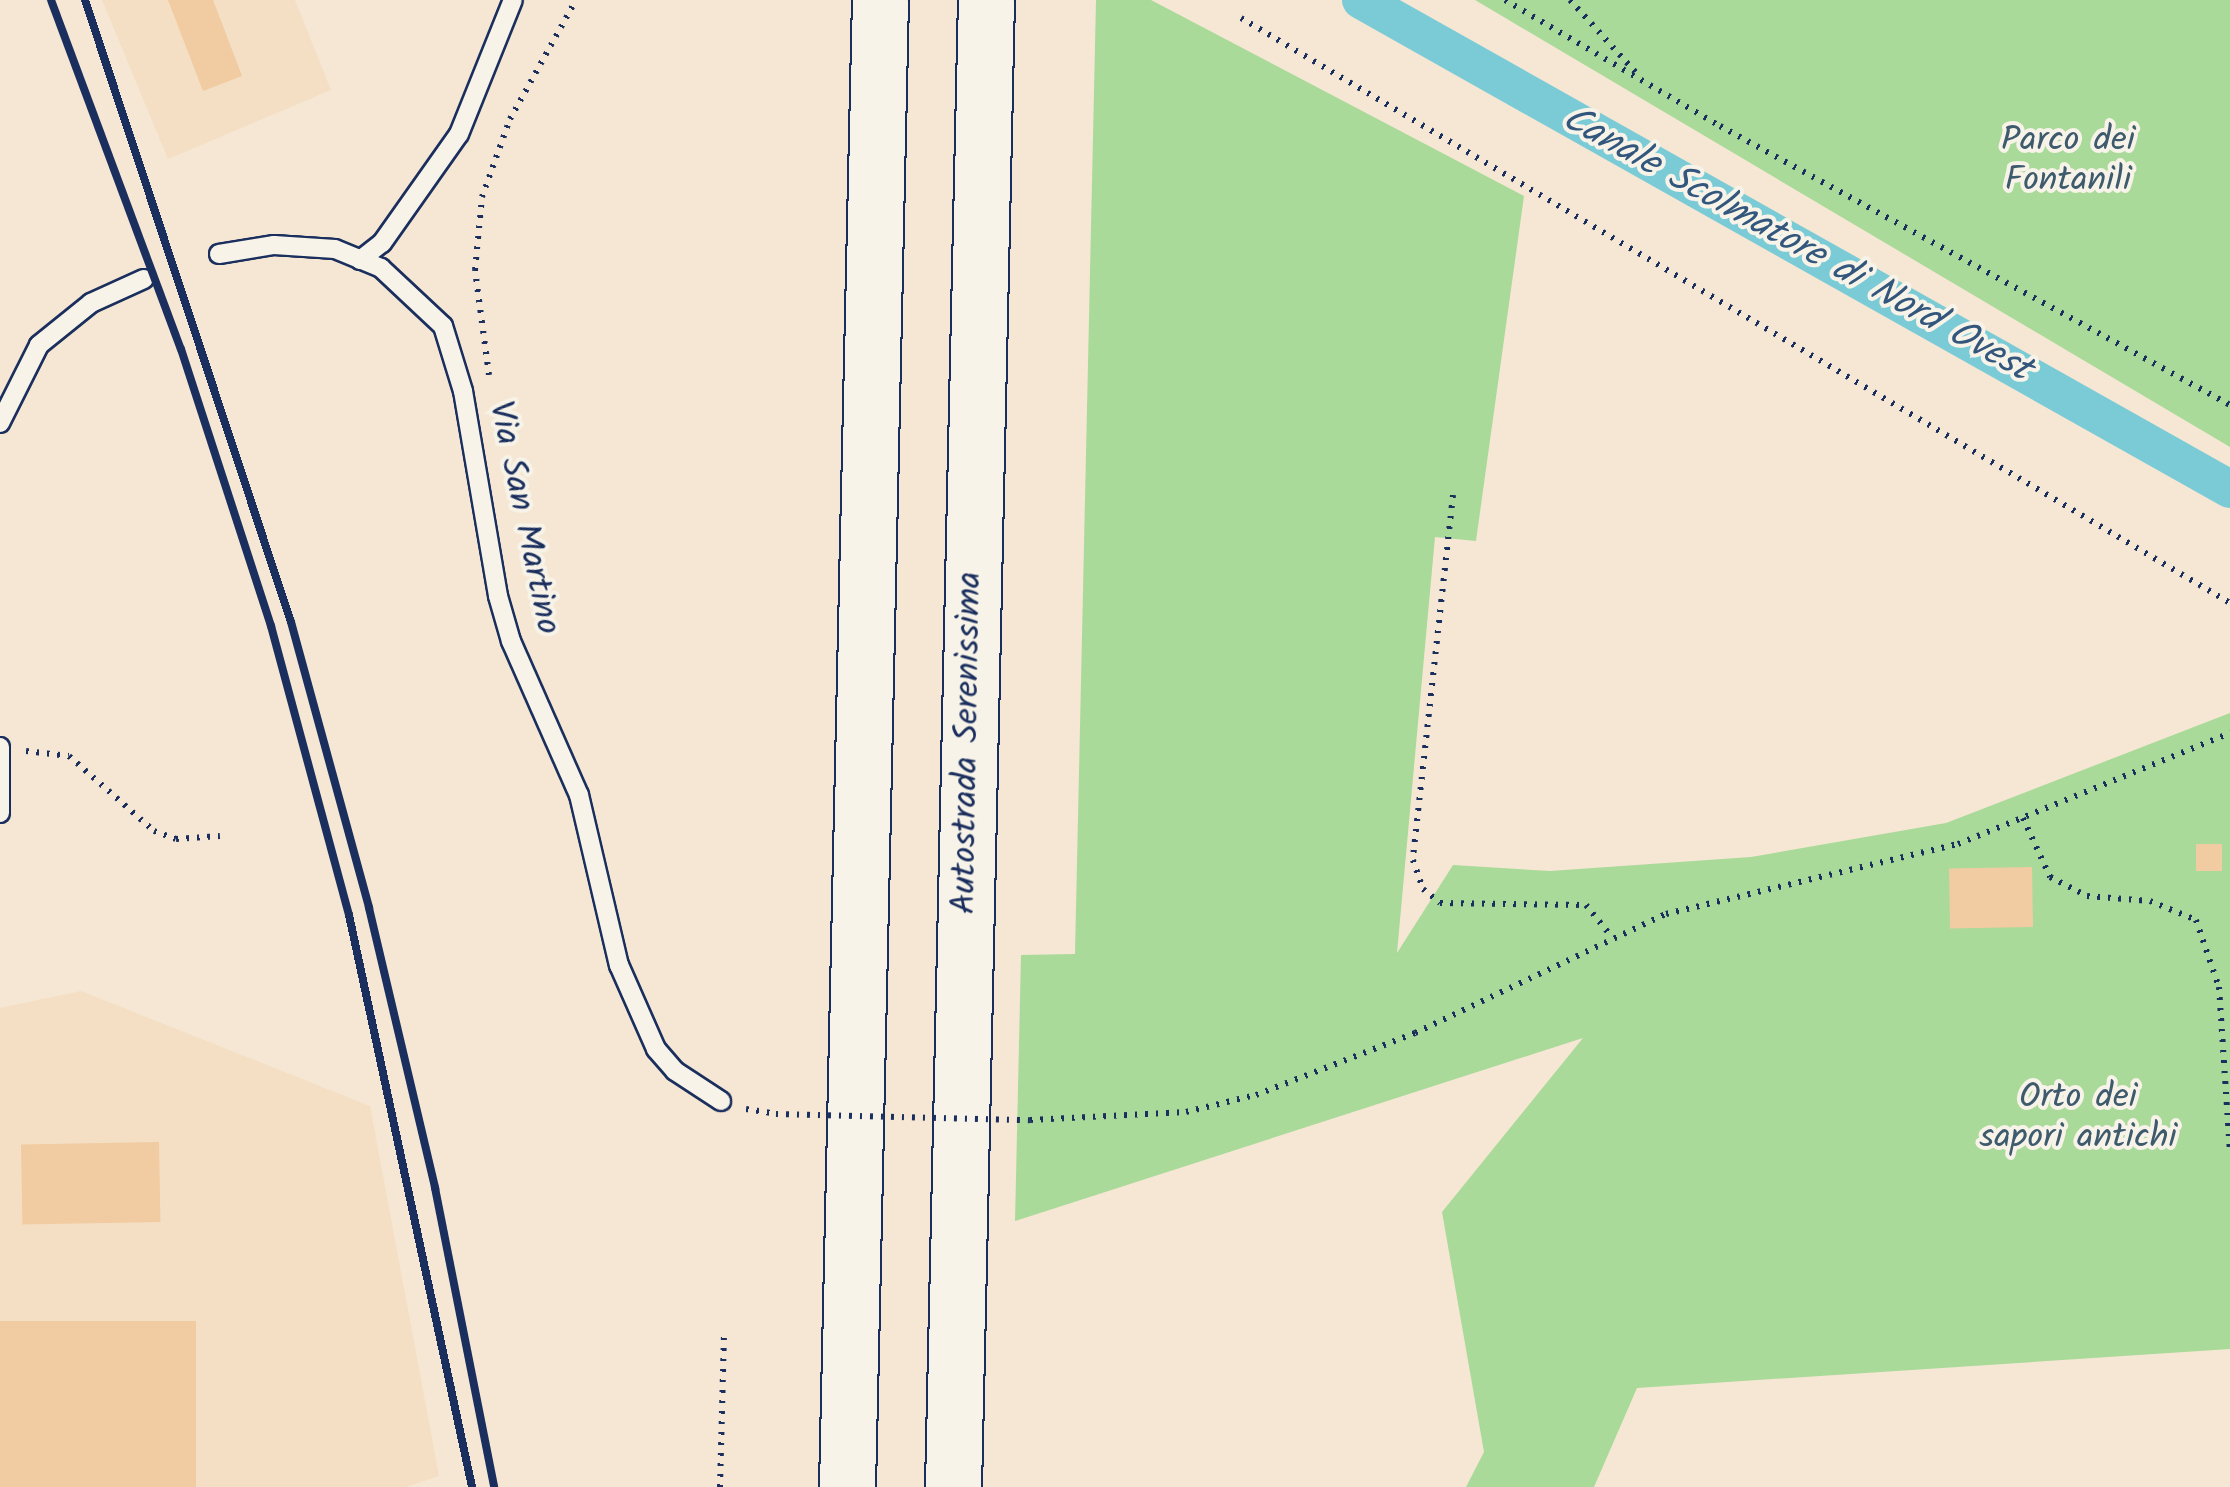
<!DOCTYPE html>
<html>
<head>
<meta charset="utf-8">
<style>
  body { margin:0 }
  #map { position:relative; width:2230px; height:1487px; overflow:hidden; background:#f5e7d3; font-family:Kalam,sans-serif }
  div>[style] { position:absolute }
  .built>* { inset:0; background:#f4dfc4 }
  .green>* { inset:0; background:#a9da9a }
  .canal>* { height:38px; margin:-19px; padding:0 19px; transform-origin:19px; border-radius:19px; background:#7bcbd7 }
  .building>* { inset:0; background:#f1cba1; transform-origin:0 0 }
  .path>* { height:6px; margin-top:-3px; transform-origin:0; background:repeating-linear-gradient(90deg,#1b2f5e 0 2.5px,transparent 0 10.5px) }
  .roads { filter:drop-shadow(2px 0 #1b2f5e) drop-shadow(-2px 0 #1b2f5e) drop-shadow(0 2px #1b2f5e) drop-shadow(0 -2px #1b2f5e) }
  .lane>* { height:18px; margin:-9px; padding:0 9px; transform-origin:9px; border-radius:9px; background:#f7f3e8 }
  .highway>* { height:55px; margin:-27.5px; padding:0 27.5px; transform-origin:27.5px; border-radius:27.5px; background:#f7f3e8 }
  .rail>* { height:8px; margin:-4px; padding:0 4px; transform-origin:4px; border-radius:4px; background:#1b2f5e }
  .path-bridge>* { height:6px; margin-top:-3px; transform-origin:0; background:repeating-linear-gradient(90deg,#1b2f5e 0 2.5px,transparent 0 10.5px) }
  span { translate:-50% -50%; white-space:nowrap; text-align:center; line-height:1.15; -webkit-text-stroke:8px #f7f3e8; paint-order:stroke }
  .park-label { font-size:35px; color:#3e5a6d }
  .street-label { font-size:35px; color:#1b2f5e }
  .water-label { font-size:38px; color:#33567c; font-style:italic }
</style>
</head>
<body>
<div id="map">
  <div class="built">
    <i style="clip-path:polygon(102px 0,295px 0,331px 90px,168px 159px)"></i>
    <i style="clip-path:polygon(81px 991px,370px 1106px,439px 1476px,406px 1487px,0 1487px,0 1008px)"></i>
  </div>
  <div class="green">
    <i style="clip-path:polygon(1096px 0,1151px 0,1524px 196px,1476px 541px,1435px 537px,1397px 953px,1453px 865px,1550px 871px,1751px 857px,1946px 823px,2230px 713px,2230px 1349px,1637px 1388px,1594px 1487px,1466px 1487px,1484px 1452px,1442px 1212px,1583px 1038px,1015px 1221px,1021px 955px,1075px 954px)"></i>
    <i style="clip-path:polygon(1475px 0,2230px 0,2230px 447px)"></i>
  </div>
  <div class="canal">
    <i style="left:1361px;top:0;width:997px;rotate:29.37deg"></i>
  </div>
  <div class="building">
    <i style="clip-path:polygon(168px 0,213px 0,242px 76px,203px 91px)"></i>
    <i style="left:2196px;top:844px;width:26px;height:27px"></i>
    <i style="left:2032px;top:867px;width:60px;height:83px;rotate:89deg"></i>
    <i style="left:159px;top:1142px;width:80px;height:138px;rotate:89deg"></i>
    <i style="left:196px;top:1321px;width:166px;height:196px;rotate:90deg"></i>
  </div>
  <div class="path">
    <i style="left:1505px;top:0;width:249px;rotate:30.4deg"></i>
    <i style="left:1720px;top:126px;width:581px;rotate:28.68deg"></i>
    <i style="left:1570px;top:0;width:101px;rotate:47.8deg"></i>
    <i style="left:1241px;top:18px;width:1149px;rotate:30.6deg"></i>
    <i style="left:489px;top:375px;width:106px;rotate:-97.6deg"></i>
    <i style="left:475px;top:270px;width:73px;rotate:-84.5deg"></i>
    <i style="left:482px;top:197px;width:83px;rotate:-70.3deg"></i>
    <i style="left:510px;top:119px;width:136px;rotate:-61deg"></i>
    <i style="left:1453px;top:495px;width:367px;rotate:96.3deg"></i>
    <i style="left:1413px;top:860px;width:31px;rotate:71deg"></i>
    <i style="left:1423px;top:889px;width:22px;rotate:39deg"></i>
    <i style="left:1440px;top:903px;width:146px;rotate:0.8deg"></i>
    <i style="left:1586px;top:905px;width:40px;rotate:51deg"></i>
    <i style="left:26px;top:751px;width:43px;rotate:6.6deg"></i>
    <i style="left:69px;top:756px;width:113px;rotate:41.4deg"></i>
    <i style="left:154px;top:831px;width:23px;rotate:20deg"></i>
    <i style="left:176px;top:839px;width:44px;rotate:-3.9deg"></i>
    <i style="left:2023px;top:818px;width:65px;rotate:65.4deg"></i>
    <i style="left:2050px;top:877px;width:42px;rotate:27.2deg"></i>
    <i style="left:2087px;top:896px;width:63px;rotate:4.5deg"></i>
    <i style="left:2150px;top:901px;width:50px;rotate:22.4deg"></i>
    <i style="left:2196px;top:920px;width:71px;rotate:71.1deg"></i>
    <i style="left:2219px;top:987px;width:166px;rotate:86.2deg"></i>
    <i style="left:746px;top:1109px;width:30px;rotate:9deg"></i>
    <i style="left:1030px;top:1120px;width:156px;rotate:-2.9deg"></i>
    <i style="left:1186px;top:1112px;width:72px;rotate:-13.7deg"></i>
    <i style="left:1256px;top:1095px;width:171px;rotate:-21.3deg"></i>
    <i style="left:1415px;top:1033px;width:278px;rotate:-25.4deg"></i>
    <i style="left:1666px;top:914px;width:300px;rotate:-13.5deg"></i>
    <i style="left:1958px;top:844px;width:294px;rotate:-22.2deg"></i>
    <i style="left:720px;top:1487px;width:156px;rotate:-88.5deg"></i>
  </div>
  <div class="roads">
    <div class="lane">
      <i style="left:219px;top:254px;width:56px;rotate:-9.3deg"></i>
      <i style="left:274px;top:245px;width:61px;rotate:3.8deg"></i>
      <i style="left:335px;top:249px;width:50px;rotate:22.4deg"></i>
      <i style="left:381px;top:268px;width:85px;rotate:43.1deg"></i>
      <i style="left:443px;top:326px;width:68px;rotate:72.9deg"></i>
      <i style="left:463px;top:391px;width:208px;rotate:80.3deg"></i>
      <i style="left:498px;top:596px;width:47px;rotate:73.9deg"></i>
      <i style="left:511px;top:641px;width:168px;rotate:66.2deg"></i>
      <i style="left:579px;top:795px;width:175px;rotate:76.8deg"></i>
      <i style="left:619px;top:965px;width:92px;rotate:66.2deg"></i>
      <i style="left:656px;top:1049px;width:29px;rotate:49deg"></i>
      <i style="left:675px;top:1071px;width:55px;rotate:33.1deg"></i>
      <i style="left:360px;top:260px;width:28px;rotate:-38deg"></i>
      <i style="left:382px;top:243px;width:133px;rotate:-54.8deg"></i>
      <i style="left:459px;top:134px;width:144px;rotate:-68.1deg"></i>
      <i style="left:0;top:423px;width:87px;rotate:-63.4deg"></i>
      <i style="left:39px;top:345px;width:67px;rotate:-38.9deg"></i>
      <i style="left:91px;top:303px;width:58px;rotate:-24.4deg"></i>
      <i style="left:0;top:747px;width:66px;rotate:90deg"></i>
    </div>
    <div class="highway">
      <i style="left:847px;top:1487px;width:1487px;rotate:-88.73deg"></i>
      <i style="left:953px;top:1487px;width:1487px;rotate:-88.73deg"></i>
    </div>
  </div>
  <div class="rail">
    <i style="left:51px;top:0;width:372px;rotate:69.6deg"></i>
    <i style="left:181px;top:349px;width:291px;rotate:72deg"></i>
    <i style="left:271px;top:626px;width:299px;rotate:74.9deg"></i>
    <i style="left:349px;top:915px;width:585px;rotate:77.86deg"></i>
    <i style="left:85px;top:0;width:655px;rotate:71.68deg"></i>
    <i style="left:291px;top:622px;width:296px;rotate:74.7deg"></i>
    <i style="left:369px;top:908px;width:288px;rotate:76.7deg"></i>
    <i style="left:435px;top:1188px;width:305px;rotate:78.8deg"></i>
  </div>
  <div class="path-bridge">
    <i style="left:776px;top:1114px;width:254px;rotate:1.4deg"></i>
  </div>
  <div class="park-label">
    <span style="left:2068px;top:161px">Parco dei<br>Fontanili</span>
    <span style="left:2078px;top:1118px">Orto dei<br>sapori antichi</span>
  </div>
  <div class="street-label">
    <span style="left:523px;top:518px;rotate:78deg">Via San Martino</span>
    <span style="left:968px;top:743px;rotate:-89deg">Autostrada Serenissima</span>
  </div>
  <div class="water-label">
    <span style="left:1796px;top:245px;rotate:29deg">Canale Scolmatore di Nord Ovest</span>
  </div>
</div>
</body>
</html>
